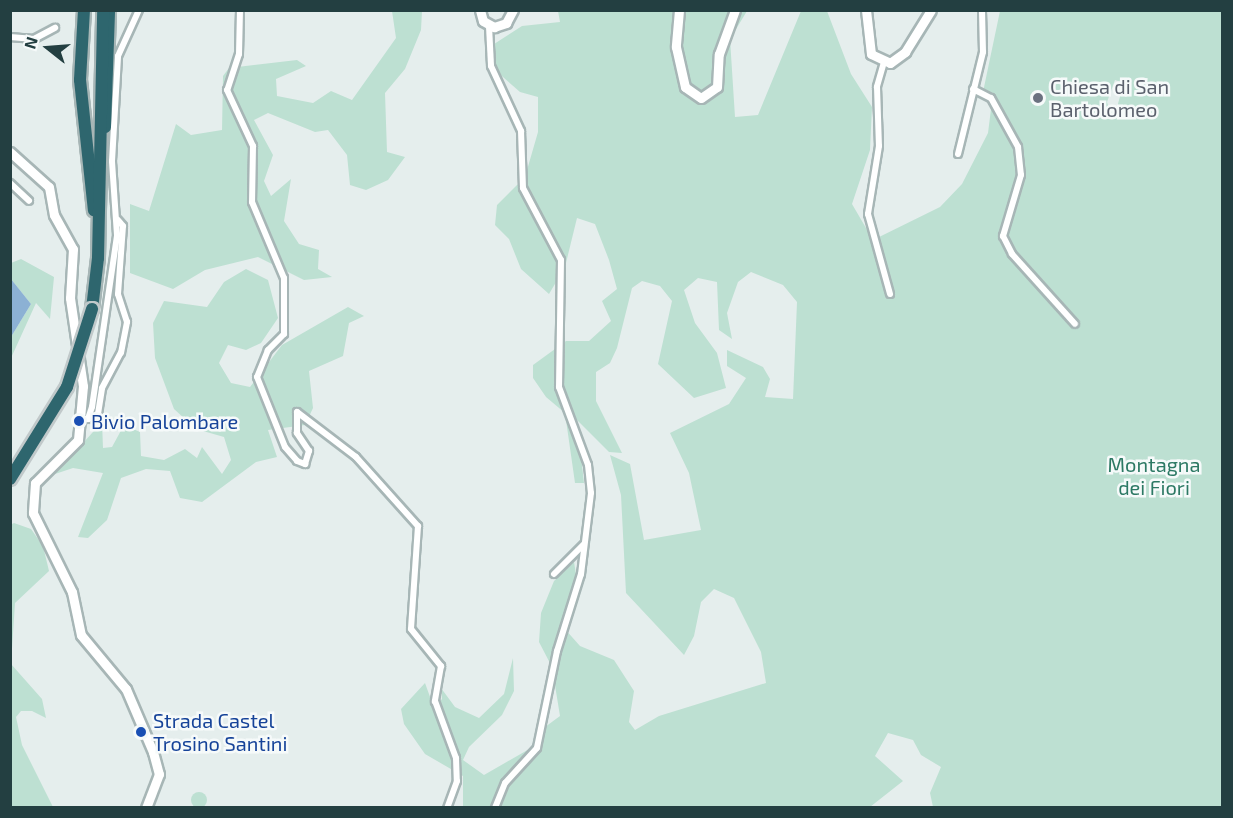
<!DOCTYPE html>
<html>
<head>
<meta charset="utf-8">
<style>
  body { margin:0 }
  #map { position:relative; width:1233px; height:818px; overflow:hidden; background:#e5eeed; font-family:"Exo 2",sans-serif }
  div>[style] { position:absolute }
  .green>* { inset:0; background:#bde0d2 }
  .round { border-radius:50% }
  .water>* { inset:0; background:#8cb1d4 }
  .roads { filter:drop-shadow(2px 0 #a7b6b6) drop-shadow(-2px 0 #a7b6b6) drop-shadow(0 2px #a7b6b6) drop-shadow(0 -2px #a7b6b6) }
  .street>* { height:6px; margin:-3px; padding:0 3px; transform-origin:3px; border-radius:3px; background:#fff }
  .secondary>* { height:9px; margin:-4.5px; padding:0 4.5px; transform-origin:4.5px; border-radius:4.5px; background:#fff }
  .highway>* { height:12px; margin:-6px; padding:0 6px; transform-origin:6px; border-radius:6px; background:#2e666e }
  .bridges { filter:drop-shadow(2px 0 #c1c9ca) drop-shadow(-2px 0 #c1c9ca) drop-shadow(0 2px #c1c9ca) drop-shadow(0 -2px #c1c9ca) }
  .highway-bridge>* { height:12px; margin:-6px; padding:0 6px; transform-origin:6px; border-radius:6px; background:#2e666e }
  .dots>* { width:16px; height:16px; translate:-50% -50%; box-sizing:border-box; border:3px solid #f6fafa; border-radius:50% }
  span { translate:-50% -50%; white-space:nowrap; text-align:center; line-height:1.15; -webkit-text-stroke:5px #f6fafa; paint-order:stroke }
  .worship-label { font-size:20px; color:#5b616d }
  .left { translate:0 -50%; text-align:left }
  .transit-label { font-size:20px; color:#164399 }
  .park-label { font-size:20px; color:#2c7964 }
  .frame { position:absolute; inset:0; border:12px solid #233f41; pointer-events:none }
  .north { position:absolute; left:18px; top:18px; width:60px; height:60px; -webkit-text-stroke:4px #f6fafa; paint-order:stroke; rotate:287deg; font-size:16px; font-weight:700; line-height:24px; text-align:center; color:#233f41 }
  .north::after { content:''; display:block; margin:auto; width:21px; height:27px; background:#233f41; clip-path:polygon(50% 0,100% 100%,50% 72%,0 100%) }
</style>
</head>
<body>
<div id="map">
  <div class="green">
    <i style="clip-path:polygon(392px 11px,422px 11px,421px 30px,405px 69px,385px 93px,387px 152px,405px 157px,388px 180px,366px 190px,350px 185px,347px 155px,328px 130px,315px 132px,268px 113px,254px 120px,273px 155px,264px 181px,271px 196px,291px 179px,284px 221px,299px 244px,319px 250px,318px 269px,332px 277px,304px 280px,258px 257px,205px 270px,173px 289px,130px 273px,130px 204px,149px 211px,176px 124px,191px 135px,222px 130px,223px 76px,229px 68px,297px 60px,306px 66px,276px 79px,277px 96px,313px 103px,331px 91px,352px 100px,396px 38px)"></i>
    <i style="clip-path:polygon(evenodd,558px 11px,747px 11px,730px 39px,735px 117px,758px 115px,801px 11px,827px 11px,851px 74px,872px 107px,870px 150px,852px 204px,873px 240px,940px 207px,962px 184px,988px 133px,991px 109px,983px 92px,1000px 11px,1222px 11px,1222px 807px,933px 807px,930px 793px,941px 767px,921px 755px,913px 740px,888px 733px,875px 756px,903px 781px,870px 807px,463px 807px,463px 776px,425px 754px,404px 724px,401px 709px,425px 683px,434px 708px,442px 699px,441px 688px,455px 707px,479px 718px,504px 694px,513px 658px,514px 691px,502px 715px,469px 747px,463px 760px,484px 775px,531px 748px,541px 730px,560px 716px,552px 667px,539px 642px,541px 613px,554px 581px,574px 562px,577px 580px,564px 628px,580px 646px,614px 660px,634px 691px,629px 722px,635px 730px,659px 716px,766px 683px,761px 652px,734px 598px,714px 589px,701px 602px,694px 636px,684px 655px,626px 593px,621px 495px,610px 455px,630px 464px,644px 540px,701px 530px,689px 473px,670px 433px,729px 404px,746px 378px,727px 366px,727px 350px,763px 367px,770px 379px,765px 397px,793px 399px,797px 302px,783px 285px,751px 272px,738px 282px,727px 313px,732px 339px,719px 330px,717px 282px,698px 278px,684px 290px,695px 323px,717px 353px,726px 388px,694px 398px,658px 364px,672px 301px,660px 286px,642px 281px,632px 288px,617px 348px,610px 363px,596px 372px,596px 401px,622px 453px,609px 452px,577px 420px,584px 483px,575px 483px,565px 413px,546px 397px,533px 378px,533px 365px,566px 341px,589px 341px,611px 321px,602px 301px,617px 289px,609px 260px,595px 224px,577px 218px,565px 267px,549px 294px,521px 269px,509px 239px,495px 225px,497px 205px,525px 177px,538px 132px,538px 97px,520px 92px,494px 69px,491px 46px,522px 26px,560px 22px,558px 11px,1115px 80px,1124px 83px,1117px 107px,1131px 111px,1131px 119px,1110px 112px,1107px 102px,1115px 80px)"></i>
    <i style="clip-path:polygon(21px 259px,54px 277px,50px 319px,36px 303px,11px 358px,11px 337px,31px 304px,11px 279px,11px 263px)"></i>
    <i style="clip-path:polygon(246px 269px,268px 280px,278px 318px,261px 343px,246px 350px,228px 345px,219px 363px,231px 383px,250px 387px,282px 345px,348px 307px,364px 316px,349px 323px,343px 356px,309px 371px,313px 408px,305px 425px,268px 430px,277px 457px,256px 462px,202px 502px,180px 498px,170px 471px,146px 469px,121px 478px,107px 520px,88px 538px,78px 537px,103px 473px,73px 468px,55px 474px,102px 422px,103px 448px,112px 447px,124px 425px,140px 432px,141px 456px,164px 460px,185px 449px,197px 458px,202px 447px,222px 474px,231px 460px,224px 437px,196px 429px,174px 409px,155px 358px,153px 323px,164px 301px,207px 307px,224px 282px)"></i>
    <i style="clip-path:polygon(14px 523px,31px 529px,43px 546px,49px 571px,15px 603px,11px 664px,42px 699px,46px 718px,32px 711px,21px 711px,16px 717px,22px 745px,53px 807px,11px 807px,10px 525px)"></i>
    <i class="round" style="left:191px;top:792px;width:16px;height:16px"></i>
  </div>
  <div class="water">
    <i style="clip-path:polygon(11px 279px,31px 304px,11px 337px,10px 337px)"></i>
  </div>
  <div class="roads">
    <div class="street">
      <i style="left:240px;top:10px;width:44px;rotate:91.3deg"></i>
      <i style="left:239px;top:54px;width:38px;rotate:108deg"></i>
      <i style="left:227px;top:90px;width:62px;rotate:65.1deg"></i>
      <i style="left:253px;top:146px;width:56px;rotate:91deg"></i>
      <i style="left:252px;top:202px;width:82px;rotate:67.2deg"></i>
      <i style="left:284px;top:278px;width:56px;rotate:90deg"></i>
      <i style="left:284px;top:334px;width:23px;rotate:135deg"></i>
      <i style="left:268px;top:350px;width:29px;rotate:112deg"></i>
      <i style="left:257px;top:377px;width:75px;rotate:68.2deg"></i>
      <i style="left:285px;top:447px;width:18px;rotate:49deg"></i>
      <i style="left:297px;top:461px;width:9px;rotate:21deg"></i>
      <i style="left:305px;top:464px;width:14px;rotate:-73deg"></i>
      <i style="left:309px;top:451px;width:22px;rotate:-124deg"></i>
      <i style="left:297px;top:433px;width:21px;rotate:-90deg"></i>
      <i style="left:297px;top:412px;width:74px;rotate:37.3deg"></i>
      <i style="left:356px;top:457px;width:93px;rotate:48.1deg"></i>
      <i style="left:418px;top:526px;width:103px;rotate:93.9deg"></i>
      <i style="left:411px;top:629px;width:48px;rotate:51deg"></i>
      <i style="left:441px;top:666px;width:36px;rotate:100deg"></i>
      <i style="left:435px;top:701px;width:61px;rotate:69.8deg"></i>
      <i style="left:456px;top:758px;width:23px;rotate:88deg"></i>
      <i style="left:457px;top:781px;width:29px;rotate:110deg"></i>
      <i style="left:489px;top:26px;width:40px;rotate:87.1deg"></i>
      <i style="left:491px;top:66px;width:72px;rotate:65.2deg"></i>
      <i style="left:521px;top:131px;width:57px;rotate:88deg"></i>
      <i style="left:523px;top:188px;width:81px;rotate:62.2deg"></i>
      <i style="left:561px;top:260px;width:127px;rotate:90.9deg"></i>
      <i style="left:559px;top:387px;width:83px;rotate:69.6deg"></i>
      <i style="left:588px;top:465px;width:28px;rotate:84deg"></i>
      <i style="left:591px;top:493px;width:82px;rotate:97deg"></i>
      <i style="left:581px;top:574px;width:81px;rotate:107.3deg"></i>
      <i style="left:557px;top:651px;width:99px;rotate:101.7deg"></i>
      <i style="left:537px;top:748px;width:47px;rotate:132.4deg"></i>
      <i style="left:505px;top:783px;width:27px;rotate:112deg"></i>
      <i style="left:10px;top:37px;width:24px;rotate:5deg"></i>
      <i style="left:34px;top:39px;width:24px;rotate:-28deg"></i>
      <i style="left:884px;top:62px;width:26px;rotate:106deg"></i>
      <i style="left:877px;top:87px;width:59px;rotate:88.1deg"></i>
      <i style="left:879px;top:146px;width:69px;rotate:99.2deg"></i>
      <i style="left:868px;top:214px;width:83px;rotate:74.6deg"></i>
      <i style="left:973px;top:89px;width:20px;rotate:27deg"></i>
      <i style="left:991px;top:98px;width:56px;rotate:61.1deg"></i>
      <i style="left:1018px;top:147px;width:28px;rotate:84deg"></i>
      <i style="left:1021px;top:175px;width:64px;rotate:106.4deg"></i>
      <i style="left:1003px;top:236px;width:20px;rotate:63deg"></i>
      <i style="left:1012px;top:254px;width:94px;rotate:48deg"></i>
      <i style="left:958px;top:154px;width:105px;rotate:-76.2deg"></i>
      <i style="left:983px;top:52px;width:42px;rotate:-91.4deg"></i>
      <i style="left:10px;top:183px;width:26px;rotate:43deg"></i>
      <i style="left:82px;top:419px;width:6px"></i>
      <i style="left:88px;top:419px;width:13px;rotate:-72deg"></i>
      <i style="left:92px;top:407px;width:174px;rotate:-81.7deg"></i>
      <i style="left:117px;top:235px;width:74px;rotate:-93.9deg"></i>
      <i style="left:112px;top:161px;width:105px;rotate:-86.7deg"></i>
      <i style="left:118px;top:56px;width:51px;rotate:-65.5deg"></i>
      <i style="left:88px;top:419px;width:11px;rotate:-27deg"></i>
      <i style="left:98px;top:414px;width:26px;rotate:-81deg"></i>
      <i style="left:102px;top:388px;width:40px;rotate:-62deg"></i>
      <i style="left:121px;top:353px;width:32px;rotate:-79deg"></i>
      <i style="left:127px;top:322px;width:29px;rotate:-108deg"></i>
      <i style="left:118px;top:294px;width:68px;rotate:-85.8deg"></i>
      <i style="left:123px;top:226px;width:8px;rotate:-130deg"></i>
      <i style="left:554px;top:574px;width:41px;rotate:-45deg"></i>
    </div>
    <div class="secondary">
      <i style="left:480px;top:10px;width:11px;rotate:75deg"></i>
      <i style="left:483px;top:21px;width:13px;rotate:29deg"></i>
      <i style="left:494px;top:27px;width:13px;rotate:-18deg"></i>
      <i style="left:506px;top:23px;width:15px;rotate:-62deg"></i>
      <i style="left:679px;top:10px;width:37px;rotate:95deg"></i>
      <i style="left:676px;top:47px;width:41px;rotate:77.3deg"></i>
      <i style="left:685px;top:87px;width:19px;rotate:35deg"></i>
      <i style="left:701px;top:98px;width:19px;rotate:-35deg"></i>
      <i style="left:717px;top:87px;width:33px;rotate:-87deg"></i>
      <i style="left:719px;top:54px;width:47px;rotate:-70deg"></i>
      <i style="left:866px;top:10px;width:44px;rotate:83.5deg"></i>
      <i style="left:871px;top:54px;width:21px;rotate:25deg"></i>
      <i style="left:890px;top:63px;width:19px;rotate:-36deg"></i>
      <i style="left:905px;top:52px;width:49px;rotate:-58.2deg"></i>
      <i style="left:10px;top:152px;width:52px;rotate:41.9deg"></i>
      <i style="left:49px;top:187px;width:28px;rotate:80deg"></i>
      <i style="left:54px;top:215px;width:39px;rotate:61deg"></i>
      <i style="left:73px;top:249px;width:49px;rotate:93.5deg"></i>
      <i style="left:70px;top:298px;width:89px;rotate:81.6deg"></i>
      <i style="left:83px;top:386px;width:54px;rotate:95.3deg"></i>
      <i style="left:78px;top:440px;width:61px;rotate:135deg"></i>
      <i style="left:35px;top:483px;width:30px;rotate:94deg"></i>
      <i style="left:33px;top:513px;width:88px;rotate:63.7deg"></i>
      <i style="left:72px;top:592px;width:44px;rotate:78.2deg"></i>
      <i style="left:81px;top:635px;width:70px;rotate:50.2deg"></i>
      <i style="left:126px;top:689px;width:69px;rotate:66.8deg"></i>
      <i style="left:153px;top:752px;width:23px;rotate:75deg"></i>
      <i style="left:159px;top:774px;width:36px;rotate:111deg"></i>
    </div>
    <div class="highway">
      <i style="left:84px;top:10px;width:70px;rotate:93.3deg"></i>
      <i style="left:80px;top:80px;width:131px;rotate:83.9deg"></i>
      <i style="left:105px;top:127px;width:117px;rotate:-88deg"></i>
      <i style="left:92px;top:309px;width:51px;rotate:-83.3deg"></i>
      <i style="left:98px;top:258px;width:248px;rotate:-88.8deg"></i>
    </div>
  </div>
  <div class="bridges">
    <div class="highway-bridge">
      <i style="left:10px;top:479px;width:108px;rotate:-58.2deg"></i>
      <i style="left:67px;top:387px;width:82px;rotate:-72.2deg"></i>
    </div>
  </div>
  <div class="dots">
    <i style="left:1038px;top:98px;background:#6b7280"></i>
    <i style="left:79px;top:421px;background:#1a4fb4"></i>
    <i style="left:141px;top:732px;background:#1a4fb4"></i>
  </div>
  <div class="worship-label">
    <span class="left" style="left:1050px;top:98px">Chiesa di San<br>Bartolomeo</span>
  </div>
  <div class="transit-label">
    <span class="left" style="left:91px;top:421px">Bivio Palombare</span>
    <span class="left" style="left:153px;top:732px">Strada Castel<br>Trosino Santini</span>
  </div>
  <div class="park-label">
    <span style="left:1154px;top:476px">Montagna<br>dei Fiori</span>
  </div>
  <div class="frame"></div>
  <div class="north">N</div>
</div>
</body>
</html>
